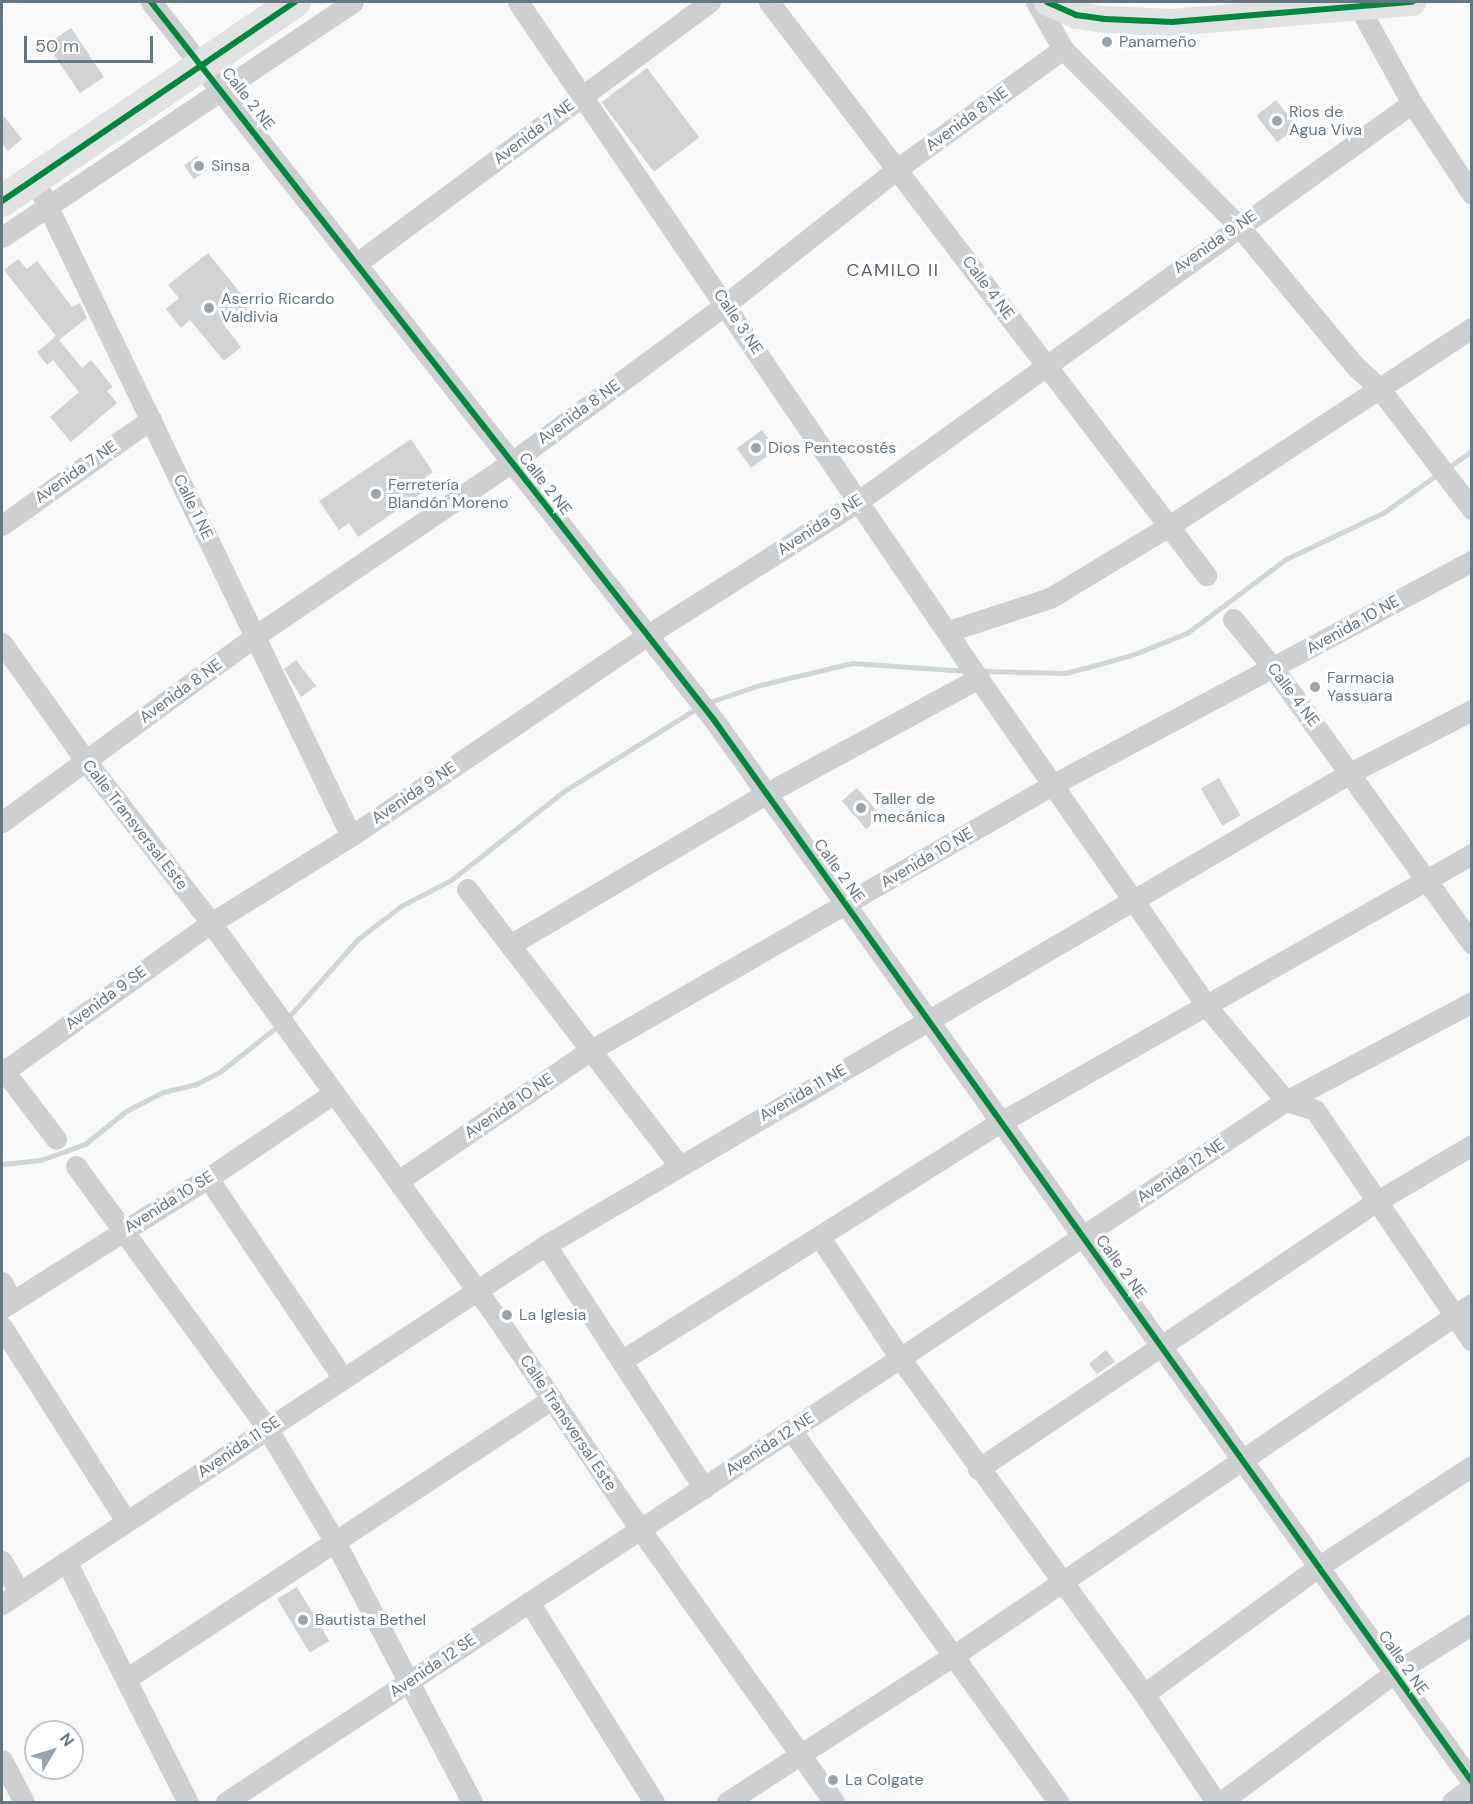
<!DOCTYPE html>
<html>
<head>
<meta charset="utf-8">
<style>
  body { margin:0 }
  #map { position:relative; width:1473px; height:1804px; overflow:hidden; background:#f9f9f9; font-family:"DM Sans",sans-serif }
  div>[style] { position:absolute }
  .stream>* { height:5px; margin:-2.5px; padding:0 2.5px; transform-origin:2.5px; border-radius:2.5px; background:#ced6d9 }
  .building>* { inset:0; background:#d0d2d3; transform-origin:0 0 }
  .minor>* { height:21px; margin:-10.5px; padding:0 10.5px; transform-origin:10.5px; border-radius:10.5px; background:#cecfd0 }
  .major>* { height:27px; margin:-13.5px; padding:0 13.5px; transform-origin:13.5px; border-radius:13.5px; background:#e1e2e2 }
  .highway>* { height:32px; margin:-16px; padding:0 16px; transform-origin:16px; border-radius:16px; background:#e1e2e2 }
  .cycleway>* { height:6px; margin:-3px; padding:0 3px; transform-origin:3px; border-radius:3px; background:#00873e }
  .dots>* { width:16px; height:16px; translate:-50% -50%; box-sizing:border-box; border:3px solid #fff; border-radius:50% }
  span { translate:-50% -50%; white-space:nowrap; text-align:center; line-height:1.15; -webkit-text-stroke:6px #fff; paint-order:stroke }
  .poi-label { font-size:16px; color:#657683 }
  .left { translate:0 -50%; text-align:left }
  .street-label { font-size:16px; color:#657683 }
  .neighbourhood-label { font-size:18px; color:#57646e; letter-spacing:1.5px }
  .frame { position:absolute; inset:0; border:3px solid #657683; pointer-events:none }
  .north { position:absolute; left:24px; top:1720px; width:60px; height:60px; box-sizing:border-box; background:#fff; border:2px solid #c1c8cd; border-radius:50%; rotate:52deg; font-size:16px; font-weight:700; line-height:24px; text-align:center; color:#657683 }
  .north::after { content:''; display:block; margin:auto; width:21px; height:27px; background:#99a4ac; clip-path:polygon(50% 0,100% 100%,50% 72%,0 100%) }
  .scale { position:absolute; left:24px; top:36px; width:129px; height:27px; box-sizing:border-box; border:3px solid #657683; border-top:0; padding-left:8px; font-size:18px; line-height:21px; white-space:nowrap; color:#657683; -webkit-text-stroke:4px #fff; paint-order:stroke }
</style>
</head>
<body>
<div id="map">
  <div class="stream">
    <i style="left:1446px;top:469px;width:32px;rotate:-35deg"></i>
    <i style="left:980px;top:671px;width:86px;rotate:1.3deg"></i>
    <i style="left:1066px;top:673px;width:68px;rotate:-15.3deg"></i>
    <i style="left:1132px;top:655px;width:59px;rotate:-21.8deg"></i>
    <i style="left:1187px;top:633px;width:124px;rotate:-36.8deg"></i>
    <i style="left:1286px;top:559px;width:107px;rotate:-25.4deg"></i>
    <i style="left:1383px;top:513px;width:67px;rotate:-35.3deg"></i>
    <i style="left:707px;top:703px;width:56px;rotate:-18.8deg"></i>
    <i style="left:760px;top:685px;width:95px;rotate:-13.4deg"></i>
    <i style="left:852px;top:663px;width:115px;rotate:4deg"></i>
    <i style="left:286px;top:1020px;width:108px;rotate:-48.4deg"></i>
    <i style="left:358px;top:939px;width:54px;rotate:-37.5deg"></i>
    <i style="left:401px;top:906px;width:56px;rotate:-27.5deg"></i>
    <i style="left:451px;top:880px;width:144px;rotate:-38.2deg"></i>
    <i style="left:564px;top:791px;width:159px;rotate:-31.9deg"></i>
    <i style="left:2px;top:1164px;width:39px;rotate:-6deg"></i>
    <i style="left:41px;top:1160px;width:47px;rotate:-20deg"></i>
    <i style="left:85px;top:1144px;width:53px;rotate:-38.8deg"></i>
    <i style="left:126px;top:1111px;width:42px;rotate:-27.2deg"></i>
    <i style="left:163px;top:1092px;width:32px;rotate:-13deg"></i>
    <i style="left:194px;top:1085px;width:30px;rotate:-27deg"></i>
    <i style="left:221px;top:1071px;width:73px;rotate:-38.3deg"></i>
  </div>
  <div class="building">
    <i style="left:71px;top:28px;width:59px;height:29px;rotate:56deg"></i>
    <i style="left:647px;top:68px;width:87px;height:57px;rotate:53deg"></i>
    <i style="left:1276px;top:100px;width:34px;height:25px;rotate:52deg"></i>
    <i style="clip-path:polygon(2px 114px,22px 139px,8px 151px,2px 143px)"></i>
    <i style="left:197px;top:156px;width:17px;height:16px;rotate:54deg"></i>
    <i style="clip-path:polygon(208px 253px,251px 306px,226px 327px,241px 347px,224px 361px,190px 320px,181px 328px,166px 309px,179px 298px,168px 285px)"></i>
    <i style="clip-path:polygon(18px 259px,27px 269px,37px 261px,72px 307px,80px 303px,87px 318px,59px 340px,82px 368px,91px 360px,113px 387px,107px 391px,117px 403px,71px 442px,50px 417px,79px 392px,53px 360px,47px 365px,37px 352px,56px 336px,4px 270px)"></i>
    <i style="left:762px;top:430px;width:24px;height:31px;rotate:54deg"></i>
    <i style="clip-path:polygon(411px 439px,433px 472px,426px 477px,432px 486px,358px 537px,349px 523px,339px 530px,319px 501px)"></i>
    <i style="clip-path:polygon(296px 660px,316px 686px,301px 697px,284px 669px)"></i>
    <i style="left:1219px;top:778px;width:43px;height:21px;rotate:60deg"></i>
    <i style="left:857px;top:788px;width:37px;height:20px;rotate:49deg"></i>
    <i style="clip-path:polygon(1106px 1350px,1115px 1362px,1097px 1374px,1089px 1364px)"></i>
    <i style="left:297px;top:1587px;width:63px;height:23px;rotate:59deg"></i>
  </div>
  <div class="minor">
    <i style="left:151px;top:2px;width:912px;rotate:51.9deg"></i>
    <i style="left:714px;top:720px;width:1305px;rotate:54.48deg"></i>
    <i style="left:518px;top:2px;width:814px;rotate:55.76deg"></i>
    <i style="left:976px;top:675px;width:406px;rotate:55.1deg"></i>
    <i style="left:1208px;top:1008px;width:121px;rotate:50deg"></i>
    <i style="left:1286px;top:1101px;width:30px;rotate:17deg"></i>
    <i style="left:1315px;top:1110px;width:279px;rotate:55.8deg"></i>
    <i style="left:769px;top:2px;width:721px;rotate:52.67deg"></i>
    <i style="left:1036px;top:2px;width:54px;rotate:60.1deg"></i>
    <i style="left:1063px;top:49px;width:248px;rotate:45.2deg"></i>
    <i style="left:1238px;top:225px;width:185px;rotate:50.3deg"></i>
    <i style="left:1356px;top:367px;width:31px;rotate:42deg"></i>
    <i style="left:1379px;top:388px;width:153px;rotate:52.5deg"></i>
    <i style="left:1359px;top:7px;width:110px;rotate:61.1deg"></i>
    <i style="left:1412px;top:103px;width:109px;rotate:56.6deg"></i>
    <i style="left:34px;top:178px;width:730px;rotate:64.28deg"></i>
    <i style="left:2px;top:237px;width:422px;rotate:-33.8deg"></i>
    <i style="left:357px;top:263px;width:439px;rotate:-36.5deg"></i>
    <i style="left:2px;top:525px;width:183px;rotate:-35.4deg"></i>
    <i style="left:1233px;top:619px;width:65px;rotate:50.6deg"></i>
    <i style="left:1274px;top:669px;width:339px;rotate:54.2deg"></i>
    <i style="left:949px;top:631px;width:106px;rotate:-18.1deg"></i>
    <i style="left:1050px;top:598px;width:139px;rotate:-31.2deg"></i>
    <i style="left:1169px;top:526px;width:362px;rotate:-33.2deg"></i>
    <i style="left:2px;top:643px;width:145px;rotate:54.6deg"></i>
    <i style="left:86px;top:761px;width:205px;rotate:52.3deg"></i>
    <i style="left:211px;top:923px;width:484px;rotate:54.1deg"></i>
    <i style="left:495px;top:1315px;width:258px;rotate:55.9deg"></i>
    <i style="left:640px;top:1529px;width:335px;rotate:54.6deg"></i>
    <i style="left:2px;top:822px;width:314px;rotate:-36.3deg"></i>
    <i style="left:255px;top:636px;width:310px;rotate:-34.1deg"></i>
    <i style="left:512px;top:462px;width:266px;rotate:-36.4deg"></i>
    <i style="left:726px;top:304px;width:218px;rotate:-38.3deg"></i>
    <i style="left:897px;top:169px;width:205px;rotate:-35.9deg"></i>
    <i style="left:467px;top:889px;width:348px;rotate:52.5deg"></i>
    <i style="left:510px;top:945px;width:299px;rotate:-30.6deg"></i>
    <i style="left:767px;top:793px;width:241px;rotate:-28.5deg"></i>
    <i style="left:2px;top:1068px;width:89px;rotate:52.7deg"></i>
    <i style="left:2px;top:1073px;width:257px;rotate:-35.7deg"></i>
    <i style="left:211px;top:923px;width:165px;rotate:-31.9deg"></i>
    <i style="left:351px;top:836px;width:356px;rotate:-34.1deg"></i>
    <i style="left:646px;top:636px;width:254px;rotate:-32.4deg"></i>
    <i style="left:860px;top:500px;width:680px;rotate:-35.72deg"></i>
    <i style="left:76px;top:1166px;width:324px;rotate:53.9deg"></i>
    <i style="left:267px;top:1428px;width:131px;rotate:59.1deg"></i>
    <i style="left:334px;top:1540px;width:296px;rotate:62.2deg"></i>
    <i style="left:208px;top:1178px;width:241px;rotate:56deg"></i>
    <i style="left:398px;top:1181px;width:233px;rotate:-34.2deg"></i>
    <i style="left:591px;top:1050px;width:532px;rotate:-29.89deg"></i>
    <i style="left:1052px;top:785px;width:476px;rotate:-28.1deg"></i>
    <i style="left:821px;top:1239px;width:143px;rotate:56.4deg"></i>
    <i style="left:900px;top:1358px;width:464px;rotate:-33.7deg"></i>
    <i style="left:1286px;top:1101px;width:211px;rotate:-28deg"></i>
    <i style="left:546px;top:1245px;width:290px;rotate:57deg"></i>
    <i style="left:2px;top:1282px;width:20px;rotate:63deg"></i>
    <i style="left:2px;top:1308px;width:244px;rotate:-32.3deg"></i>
    <i style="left:208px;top:1178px;width:152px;rotate:-34deg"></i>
    <i style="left:2px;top:1327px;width:230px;rotate:57.4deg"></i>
    <i style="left:621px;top:1361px;width:449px;rotate:-32.2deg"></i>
    <i style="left:1001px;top:1122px;width:542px;rotate:-29.64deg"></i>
    <i style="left:791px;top:1430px;width:458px;rotate:54.3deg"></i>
    <i style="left:978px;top:1469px;width:483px;rotate:-33.9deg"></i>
    <i style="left:1379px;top:1200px;width:108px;rotate:-30.6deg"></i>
    <i style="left:2px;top:1561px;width:35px;rotate:61deg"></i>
    <i style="left:66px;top:1561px;width:270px;rotate:63.2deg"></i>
    <i style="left:529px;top:1602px;width:236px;rotate:58deg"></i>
    <i style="left:2px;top:1604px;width:652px;rotate:-33.42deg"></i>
    <i style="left:546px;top:1245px;width:932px;rotate:-30.42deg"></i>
    <i style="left:1350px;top:773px;width:137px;rotate:-27.3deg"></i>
    <i style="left:126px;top:1679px;width:510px;rotate:-33.32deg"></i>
    <i style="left:1144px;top:1694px;width:215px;rotate:-36.1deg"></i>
    <i style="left:1318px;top:1567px;width:184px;rotate:-33.3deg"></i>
    <i style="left:2px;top:1760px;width:47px;rotate:62.4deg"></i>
    <i style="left:226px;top:1802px;width:807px;rotate:-33.38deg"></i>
    <i style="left:900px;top:1358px;width:415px;rotate:54deg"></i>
    <i style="left:1144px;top:1694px;width:130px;rotate:56.3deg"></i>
    <i style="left:727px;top:1802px;width:269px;rotate:-32.9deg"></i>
    <i style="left:953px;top:1656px;width:627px;rotate:-34.15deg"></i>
    <i style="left:1221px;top:1802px;width:216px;rotate:-36.7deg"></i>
    <i style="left:1394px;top:1673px;width:92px;rotate:-32.1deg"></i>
    <i style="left:1452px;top:1802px;width:25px;rotate:-37deg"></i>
  </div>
  <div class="major">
    <i style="left:1047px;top:2px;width:32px;rotate:24deg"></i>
    <i style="left:1076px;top:15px;width:29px;rotate:8deg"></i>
    <i style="left:1105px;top:19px;width:67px;rotate:2.6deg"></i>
    <i style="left:1172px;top:22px;width:241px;rotate:-4.8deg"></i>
  </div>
  <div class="highway">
    <i style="left:2px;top:201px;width:354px;rotate:-34.2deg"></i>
  </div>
  <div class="cycleway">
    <i style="left:151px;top:2px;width:912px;rotate:51.9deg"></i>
    <i style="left:714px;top:720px;width:1305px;rotate:54.48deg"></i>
    <i style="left:1047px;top:2px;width:32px;rotate:24deg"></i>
    <i style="left:1076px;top:15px;width:29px;rotate:8deg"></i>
    <i style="left:1105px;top:19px;width:67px;rotate:2.6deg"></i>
    <i style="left:1172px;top:22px;width:241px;rotate:-4.8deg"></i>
    <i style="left:2px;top:201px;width:354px;rotate:-34.2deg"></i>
  </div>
  <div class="dots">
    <i style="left:1107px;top:42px;background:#99a4ac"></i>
    <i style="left:1277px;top:121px;background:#99a4ac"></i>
    <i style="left:199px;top:166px;background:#99a4ac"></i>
    <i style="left:209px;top:308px;background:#99a4ac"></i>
    <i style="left:756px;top:448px;background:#99a4ac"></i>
    <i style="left:376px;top:494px;background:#99a4ac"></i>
    <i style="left:1315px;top:687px;background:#99a4ac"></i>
    <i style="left:861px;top:808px;background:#99a4ac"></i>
    <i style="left:507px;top:1315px;background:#99a4ac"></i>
    <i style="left:303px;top:1620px;background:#99a4ac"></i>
    <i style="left:833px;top:1780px;background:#99a4ac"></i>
  </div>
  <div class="poi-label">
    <span class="left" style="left:1119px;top:42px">Panameño</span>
    <span class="left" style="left:1289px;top:121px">Rios de<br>Agua Viva</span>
    <span class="left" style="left:211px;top:166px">Sinsa</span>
    <span class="left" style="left:221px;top:308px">Aserrio Ricardo<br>Valdivia</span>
    <span class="left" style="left:768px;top:448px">Dios Pentecostés</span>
    <span class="left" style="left:388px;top:494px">Ferretería<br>Blandón Moreno</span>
    <span class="left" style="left:1327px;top:687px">Farmacia<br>Yassuara</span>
    <span class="left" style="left:873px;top:808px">Taller de<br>mecánica</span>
    <span class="left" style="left:519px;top:1315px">La Iglesia</span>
    <span class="left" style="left:315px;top:1620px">Bautista Bethel</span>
    <span class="left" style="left:845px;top:1780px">La Colgate</span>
  </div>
  <div class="street-label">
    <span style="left:248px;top:99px;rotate:52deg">Calle 2 NE</span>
    <span style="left:967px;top:119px;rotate:-36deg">Avenida 8 NE</span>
    <span style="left:534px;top:132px;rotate:-37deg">Avenida 7 NE</span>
    <span style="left:1215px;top:242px;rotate:-35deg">Avenida 9 NE</span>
    <span style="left:988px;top:288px;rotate:53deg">Calle 4 NE</span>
    <span style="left:738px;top:322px;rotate:56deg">Calle 3 NE</span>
    <span style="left:579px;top:412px;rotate:-36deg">Avenida 8 NE</span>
    <span style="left:76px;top:472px;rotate:-35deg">Avenida 7 NE</span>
    <span style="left:545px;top:484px;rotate:52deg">Calle 2 NE</span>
    <span style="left:193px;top:507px;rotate:64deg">Calle 1 NE</span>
    <span style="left:820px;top:525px;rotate:-33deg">Avenida 9 NE</span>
    <span style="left:1353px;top:625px;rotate:-29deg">Avenida 10 NE</span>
    <span style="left:181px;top:691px;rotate:-36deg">Avenida 8 NE</span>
    <span style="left:1293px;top:695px;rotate:53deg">Calle 4 NE</span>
    <span style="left:414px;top:793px;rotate:-34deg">Avenida 9 NE</span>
    <span style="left:135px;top:825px;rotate:52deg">Calle Transversal Este</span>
    <span style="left:927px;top:858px;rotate:-30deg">Avenida 10 NE</span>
    <span style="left:839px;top:871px;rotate:54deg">Calle 2 NE</span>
    <span style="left:106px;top:998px;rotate:-36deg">Avenida 9 SE</span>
    <span style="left:803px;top:1093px;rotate:-30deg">Avenida 11 NE</span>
    <span style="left:509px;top:1106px;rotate:-34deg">Avenida 10 NE</span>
    <span style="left:1181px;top:1171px;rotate:-34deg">Avenida 12 NE</span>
    <span style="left:169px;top:1202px;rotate:-32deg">Avenida 10 SE</span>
    <span style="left:1121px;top:1267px;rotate:54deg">Calle 2 NE</span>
    <span style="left:568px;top:1423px;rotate:56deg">Calle Transversal Este</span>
    <span style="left:770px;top:1444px;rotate:-33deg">Avenida 12 NE</span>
    <span style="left:239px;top:1447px;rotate:-34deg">Avenida 11 SE</span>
    <span style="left:1403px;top:1663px;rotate:55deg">Calle 2 NE</span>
    <span style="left:433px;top:1666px;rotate:-34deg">Avenida 12 SE</span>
  </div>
  <div class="neighbourhood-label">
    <span style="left:893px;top:270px">CAMILO II</span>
  </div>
  <div class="frame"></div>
  <div class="north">N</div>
  <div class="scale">50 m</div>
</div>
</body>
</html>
